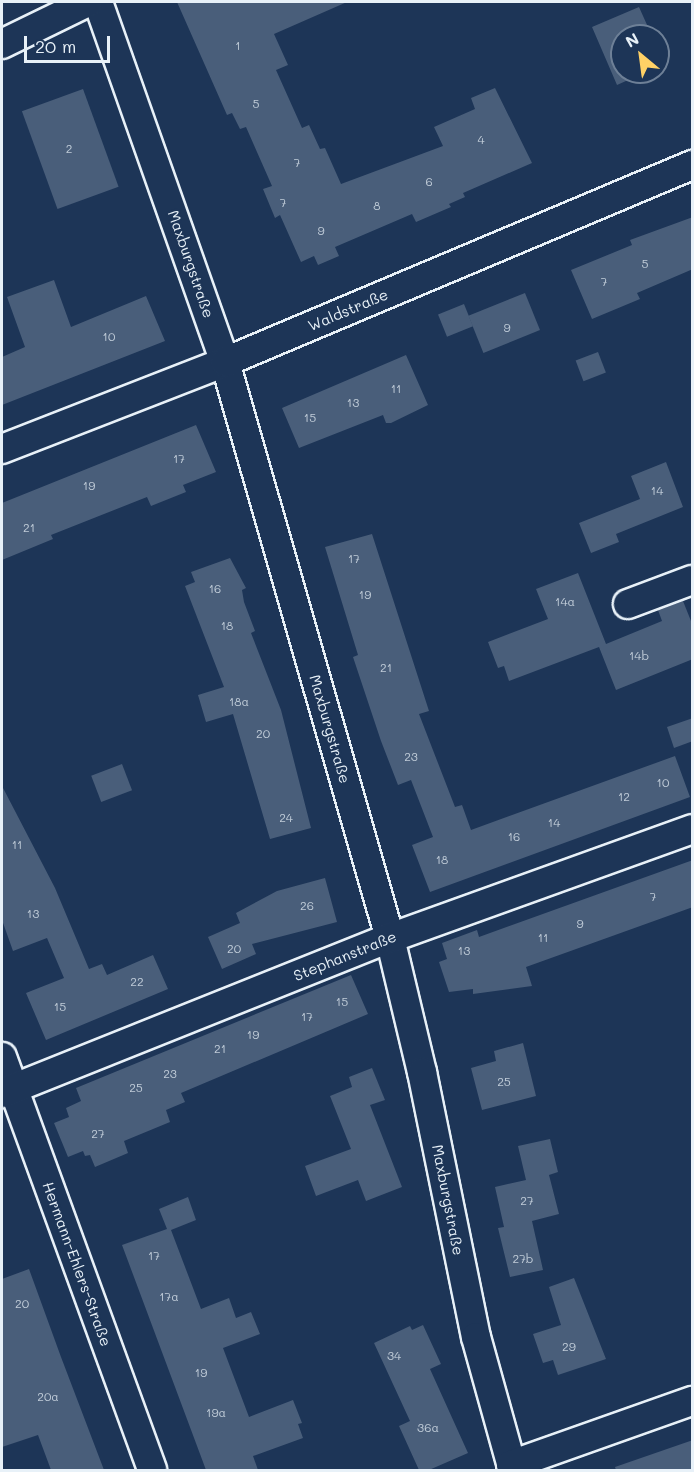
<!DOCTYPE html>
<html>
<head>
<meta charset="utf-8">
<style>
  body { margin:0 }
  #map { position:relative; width:694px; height:1472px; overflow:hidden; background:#1d3557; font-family:Mali,sans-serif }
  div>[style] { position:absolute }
  .building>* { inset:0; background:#495e7a; transform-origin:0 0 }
  .roads { filter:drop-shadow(2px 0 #e8f1f8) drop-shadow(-2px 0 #e8f1f8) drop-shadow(0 2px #e8f1f8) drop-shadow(0 -2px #e8f1f8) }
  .minor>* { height:28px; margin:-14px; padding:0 14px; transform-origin:14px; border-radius:14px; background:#1d3557 }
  span { translate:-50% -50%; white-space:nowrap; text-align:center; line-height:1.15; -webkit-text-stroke:4.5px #1d3557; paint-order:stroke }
  .number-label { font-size:12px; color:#c0ccd8 }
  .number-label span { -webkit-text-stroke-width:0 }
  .street-label { font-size:15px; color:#e8f1f8 }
  .frame { position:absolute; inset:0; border:3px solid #e8f1f8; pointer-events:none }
  .north { position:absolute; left:610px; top:24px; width:60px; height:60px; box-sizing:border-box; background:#1d3557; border:2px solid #6e8097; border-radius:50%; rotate:331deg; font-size:16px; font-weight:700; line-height:24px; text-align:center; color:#e8f1f8 }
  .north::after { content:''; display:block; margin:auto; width:21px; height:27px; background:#ffd166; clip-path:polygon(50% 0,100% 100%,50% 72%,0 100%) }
  .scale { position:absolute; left:24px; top:36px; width:86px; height:27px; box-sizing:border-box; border:3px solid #e8f1f8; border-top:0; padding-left:8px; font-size:18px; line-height:21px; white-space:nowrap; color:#e8f1f8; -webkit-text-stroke:4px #1d3557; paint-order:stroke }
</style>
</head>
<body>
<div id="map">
  <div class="building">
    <i style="clip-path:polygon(177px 2px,347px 2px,274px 34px,288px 65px,276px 70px,302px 128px,309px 125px,320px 149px,325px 148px,341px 184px,443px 146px,434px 127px,475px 109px,471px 98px,495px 88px,532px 163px,463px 193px,465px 197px,449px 204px,451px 207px,416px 222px,412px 214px,335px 247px,339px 256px,318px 265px,314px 256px,301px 262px,280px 215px,275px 218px,263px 189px,272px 186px,246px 127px,240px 129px,232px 113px,227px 115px)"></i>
    <i style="clip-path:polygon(639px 7px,652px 36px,622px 36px,622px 72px,646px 72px,617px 85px,592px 27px)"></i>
    <i style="left:83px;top:89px;width:104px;height:65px;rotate:70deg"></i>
    <i style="clip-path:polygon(693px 217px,693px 269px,637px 293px,640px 299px,592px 319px,571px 270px,632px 245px,630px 240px)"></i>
    <i style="clip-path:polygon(54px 280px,71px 327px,146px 296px,165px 341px,2px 405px,2px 357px,25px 347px,7px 297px)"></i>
    <i style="left:525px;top:293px;width:40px;height:61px;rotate:68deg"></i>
    <i style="left:464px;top:304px;width:24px;height:28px;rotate:68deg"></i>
    <i style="left:598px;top:352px;width:22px;height:24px;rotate:69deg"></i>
    <i style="clip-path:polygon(406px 355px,428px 405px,391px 423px,386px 423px,383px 415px,299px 448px,282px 408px)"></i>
    <i style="clip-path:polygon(196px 425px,216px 472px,183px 485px,186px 492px,151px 506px,147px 497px,51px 535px,53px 539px,2px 560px,2px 503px)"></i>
    <i style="clip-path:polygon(666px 462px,683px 507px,616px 534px,619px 542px,591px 553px,579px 523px,640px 499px,631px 476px)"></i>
    <i style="clip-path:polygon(372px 534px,429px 711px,419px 714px,455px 807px,462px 805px,471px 830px,675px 756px,690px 797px,430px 892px,412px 845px,433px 837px,411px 780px,398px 785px,381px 741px,353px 657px,358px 655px,325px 547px)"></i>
    <i style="clip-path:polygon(230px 558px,246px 588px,242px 590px,244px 602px,255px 631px,251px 633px,281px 710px,311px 828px,270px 839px,233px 714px,206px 722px,198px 695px,224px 687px,185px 586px,195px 582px,191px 572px)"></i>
    <i style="clip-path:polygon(578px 573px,606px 644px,662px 621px,658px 610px,683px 601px,693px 626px,693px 659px,616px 690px,599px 647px,509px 681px,504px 666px,498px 668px,488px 642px,548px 619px,536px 589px)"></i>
    <i style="clip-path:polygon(693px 718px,693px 741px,674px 748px,667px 727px)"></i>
    <i style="left:122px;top:764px;width:28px;height:33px;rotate:69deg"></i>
    <i style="clip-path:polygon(2px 786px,55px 888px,89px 969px,102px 964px,107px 975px,153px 955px,168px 989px,46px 1040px,26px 993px,64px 978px,47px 938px,13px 951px,2px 920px)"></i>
    <i style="clip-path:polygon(693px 860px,693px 907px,526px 967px,532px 986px,473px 994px,473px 989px,449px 992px,439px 962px,447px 959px,442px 943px,477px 930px,479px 937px)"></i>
    <i style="clip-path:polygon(325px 878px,337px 922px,252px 944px,256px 954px,222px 969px,208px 937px,240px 923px,236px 913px,277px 891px)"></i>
    <i style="clip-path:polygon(351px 975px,368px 1014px,181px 1093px,185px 1102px,166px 1110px,170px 1122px,124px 1141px,128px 1153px,95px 1167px,90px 1155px,85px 1156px,83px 1151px,68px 1157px,54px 1123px,69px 1117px,66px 1108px,81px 1101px,76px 1088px)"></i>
    <i style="clip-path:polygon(523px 1043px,536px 1096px,482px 1110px,471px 1068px,496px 1061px,494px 1051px)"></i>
    <i style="clip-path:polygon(372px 1068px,385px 1100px,370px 1105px,402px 1187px,366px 1201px,358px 1180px,316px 1196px,305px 1166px,351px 1149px,330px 1096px,352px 1087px,349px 1077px)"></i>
    <i style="clip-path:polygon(550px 1139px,558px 1172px,549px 1175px,559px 1214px,532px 1221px,543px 1270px,510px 1277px,498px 1228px,504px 1227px,495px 1187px,526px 1180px,518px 1146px)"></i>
    <i style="clip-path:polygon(188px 1197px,196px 1220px,171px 1230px,201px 1309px,229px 1298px,236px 1318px,251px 1312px,260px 1334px,223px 1348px,249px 1417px,293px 1400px,302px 1423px,298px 1424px,303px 1438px,253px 1456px,258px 1470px,206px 1470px,122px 1245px,167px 1229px,159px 1209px)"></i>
    <i style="clip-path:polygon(29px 1269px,61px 1357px,104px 1470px,51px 1470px,38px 1435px,2px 1447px,2px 1279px)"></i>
    <i style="clip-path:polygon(574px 1278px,606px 1359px,558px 1375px,553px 1360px,543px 1363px,533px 1334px,561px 1325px,549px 1287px)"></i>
    <i style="clip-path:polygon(423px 1325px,441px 1364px,430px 1369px,468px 1453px,429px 1470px,419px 1470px,399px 1426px,410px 1421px,374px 1343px,410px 1326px,412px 1330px)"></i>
    <i style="clip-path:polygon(693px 1440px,693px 1470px,616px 1470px,615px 1467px)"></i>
  </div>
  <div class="roads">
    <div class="minor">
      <i style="left:98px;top:2px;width:382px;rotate:70.6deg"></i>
      <i style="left:225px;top:362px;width:599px;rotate:74.02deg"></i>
      <i style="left:390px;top:938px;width:138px;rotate:76.6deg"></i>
      <i style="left:422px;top:1072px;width:270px;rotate:78.5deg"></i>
      <i style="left:476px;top:1337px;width:138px;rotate:74.5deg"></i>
      <i style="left:2px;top:44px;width:96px;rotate:-26deg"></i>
      <i style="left:2px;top:449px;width:239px;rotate:-21.3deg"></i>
      <i style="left:225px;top:362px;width:507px;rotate:-22.87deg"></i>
      <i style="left:628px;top:604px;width:68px;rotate:-20.6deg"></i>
      <i style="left:2px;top:1057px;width:439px;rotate:70deg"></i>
      <i style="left:2px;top:1093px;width:418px;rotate:-21.8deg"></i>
      <i style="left:390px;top:938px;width:321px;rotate:-19.8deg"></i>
      <i style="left:511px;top:1465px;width:192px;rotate:-19.5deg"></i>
    </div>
  </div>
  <div class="number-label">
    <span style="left:238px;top:46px">1</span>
    <span style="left:256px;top:104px">5</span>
    <span style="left:481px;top:140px">4</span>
    <span style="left:69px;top:149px">2</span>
    <span style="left:297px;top:163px">7</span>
    <span style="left:429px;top:182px">6</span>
    <span style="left:283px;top:203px">7</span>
    <span style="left:377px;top:206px">8</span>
    <span style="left:321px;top:231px">9</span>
    <span style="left:645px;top:264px">5</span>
    <span style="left:604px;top:282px">7</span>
    <span style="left:507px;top:328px">9</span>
    <span style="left:109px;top:337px">10</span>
    <span style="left:396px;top:389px">11</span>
    <span style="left:353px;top:403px">13</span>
    <span style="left:310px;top:418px">15</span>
    <span style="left:179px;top:459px">17</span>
    <span style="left:89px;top:486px">19</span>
    <span style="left:657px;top:491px">14</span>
    <span style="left:29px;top:528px">21</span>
    <span style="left:354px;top:559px">17</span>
    <span style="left:215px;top:589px">16</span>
    <span style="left:365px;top:595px">19</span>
    <span style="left:565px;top:602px">14a</span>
    <span style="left:227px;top:626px">18</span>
    <span style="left:639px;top:656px">14b</span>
    <span style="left:386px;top:668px">21</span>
    <span style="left:239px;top:702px">18a</span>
    <span style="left:263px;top:734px">20</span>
    <span style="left:411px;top:757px">23</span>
    <span style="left:663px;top:783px">10</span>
    <span style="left:624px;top:797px">12</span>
    <span style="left:286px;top:818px">24</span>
    <span style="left:554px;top:823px">14</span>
    <span style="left:514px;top:837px">16</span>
    <span style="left:17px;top:845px">11</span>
    <span style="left:442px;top:860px">18</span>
    <span style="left:653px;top:897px">7</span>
    <span style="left:307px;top:906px">26</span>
    <span style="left:33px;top:914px">13</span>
    <span style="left:580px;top:924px">9</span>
    <span style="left:543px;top:938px">11</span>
    <span style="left:234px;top:949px">20</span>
    <span style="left:464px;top:951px">13</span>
    <span style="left:137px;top:982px">22</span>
    <span style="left:342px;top:1002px">15</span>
    <span style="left:60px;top:1007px">15</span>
    <span style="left:307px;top:1017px">17</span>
    <span style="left:253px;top:1035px">19</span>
    <span style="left:220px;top:1049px">21</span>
    <span style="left:170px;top:1074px">23</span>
    <span style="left:504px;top:1082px">25</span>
    <span style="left:136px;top:1088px">25</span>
    <span style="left:98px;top:1134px">27</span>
    <span style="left:527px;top:1201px">27</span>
    <span style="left:154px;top:1256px">17</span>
    <span style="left:523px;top:1259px">27b</span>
    <span style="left:169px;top:1297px">17a</span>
    <span style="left:22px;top:1304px">20</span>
    <span style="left:569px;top:1347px">29</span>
    <span style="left:394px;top:1356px">34</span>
    <span style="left:201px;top:1373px">19</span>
    <span style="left:48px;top:1397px">20a</span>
    <span style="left:216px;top:1413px">19a</span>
    <span style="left:428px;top:1428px">36a</span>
  </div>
  <div class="street-label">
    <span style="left:191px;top:264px;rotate:71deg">Maxburgstraße</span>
    <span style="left:348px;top:310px;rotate:-23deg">Waldstraße</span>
    <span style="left:330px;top:729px;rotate:74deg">Maxburgstraße</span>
    <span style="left:345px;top:956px;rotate:-22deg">Stephanstraße</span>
    <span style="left:448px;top:1200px;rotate:79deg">Maxburgstraße</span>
    <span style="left:77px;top:1264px;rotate:70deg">Hermann-Ehlers-Straße</span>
  </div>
  <div class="frame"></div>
  <div class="north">N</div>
  <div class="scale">20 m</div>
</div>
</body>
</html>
